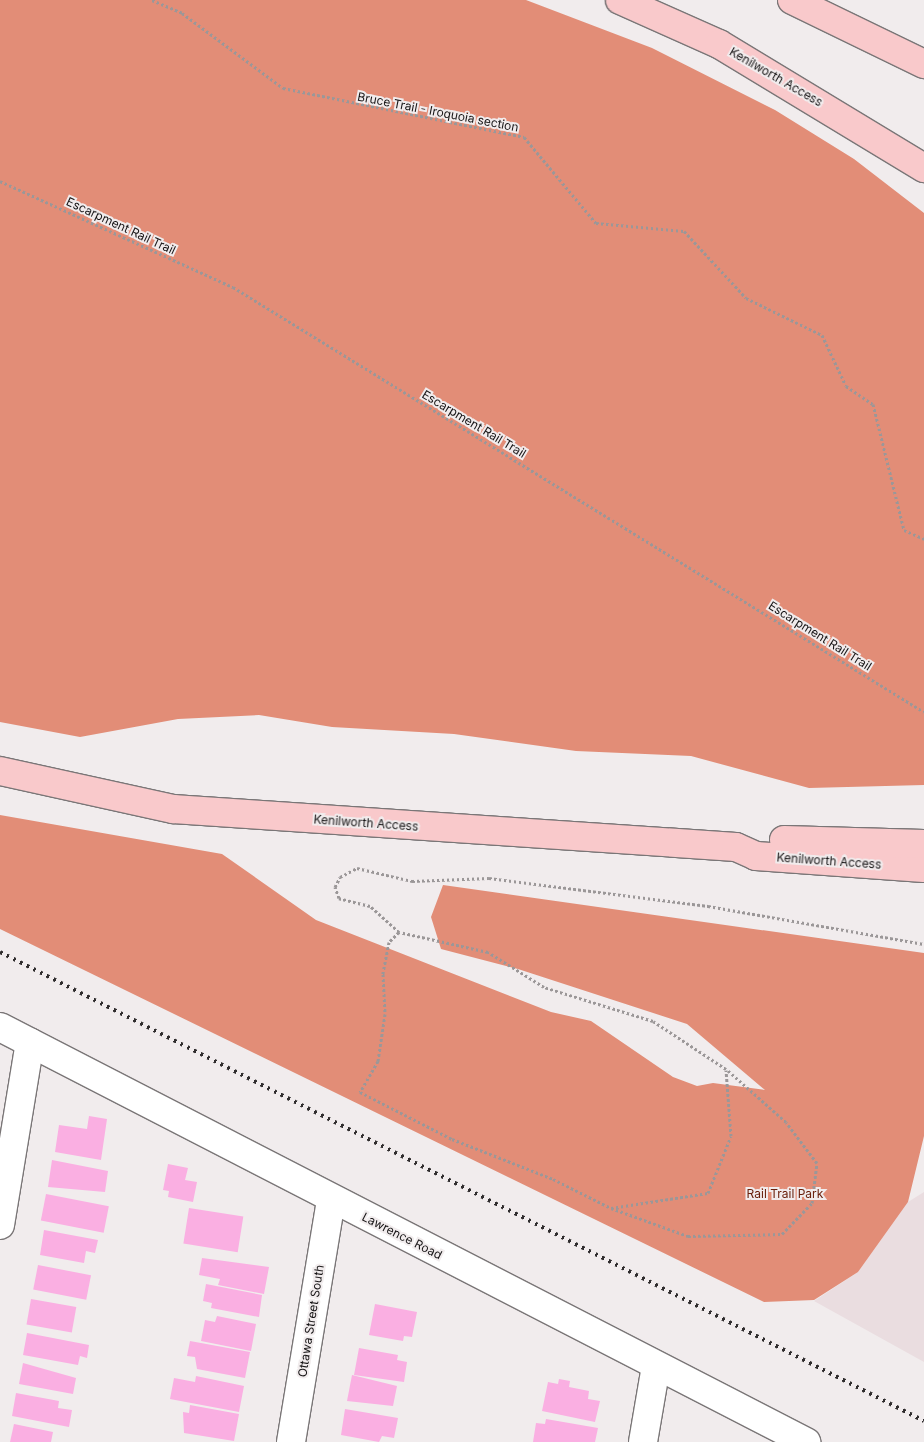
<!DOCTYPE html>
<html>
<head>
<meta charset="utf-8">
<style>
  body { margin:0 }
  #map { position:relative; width:924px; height:1442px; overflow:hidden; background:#f1eced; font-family:Inter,sans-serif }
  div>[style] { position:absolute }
  .built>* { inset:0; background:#eadde0 }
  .forest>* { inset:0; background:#e28d77 }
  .building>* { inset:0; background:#faafe2; transform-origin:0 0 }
  .path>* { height:3px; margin-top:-1.5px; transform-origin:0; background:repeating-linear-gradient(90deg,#9b9798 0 2.5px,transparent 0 5px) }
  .roads { filter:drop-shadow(1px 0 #7a7677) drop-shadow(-1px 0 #7a7677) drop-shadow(0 1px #7a7677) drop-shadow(0 -1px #7a7677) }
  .minor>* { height:28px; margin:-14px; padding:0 14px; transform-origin:14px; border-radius:14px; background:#fff }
  .major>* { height:28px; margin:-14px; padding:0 14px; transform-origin:14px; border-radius:14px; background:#f9c9cb }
  .rail>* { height:4px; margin-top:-2px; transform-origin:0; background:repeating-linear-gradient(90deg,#2f2c2d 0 2.5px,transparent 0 7.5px) }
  span { translate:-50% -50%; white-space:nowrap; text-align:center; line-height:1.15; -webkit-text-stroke:4px #f1eced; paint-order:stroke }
  .street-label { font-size:12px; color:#161415 }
  .park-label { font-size:12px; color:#6a200c }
</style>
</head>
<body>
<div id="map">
  <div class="built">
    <i style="clip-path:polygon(924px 1192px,924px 1362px,814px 1301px,858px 1272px,908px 1202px)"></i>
  </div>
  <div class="forest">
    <i style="clip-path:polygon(0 0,526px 0,652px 48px,775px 110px,854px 159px,924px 213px,924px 785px,809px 788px,691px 756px,576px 751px,454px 734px,332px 727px,259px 715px,178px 719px,80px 737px,0 722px)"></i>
    <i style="clip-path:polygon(0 815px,222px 854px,316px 920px,551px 1012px,591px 1021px,673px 1077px,697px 1086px,713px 1083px,765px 1090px,687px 1024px,518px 969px,441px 949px,431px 917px,443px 885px,924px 953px,924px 1136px,908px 1202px,858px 1272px,814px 1300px,764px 1302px,0 929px)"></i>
  </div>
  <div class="building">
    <i style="clip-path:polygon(89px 1116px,107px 1119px,101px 1160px,55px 1152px,59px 1125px,87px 1129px)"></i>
    <i style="clip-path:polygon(52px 1160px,108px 1171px,105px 1192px,48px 1187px)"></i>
    <i style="clip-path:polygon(168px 1164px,188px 1168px,185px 1180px,197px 1182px,193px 1202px,168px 1197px,169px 1191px,163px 1190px)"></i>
    <i style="left:46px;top:1194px;width:64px;height:27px;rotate:11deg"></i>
    <i style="left:189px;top:1208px;width:55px;height:36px;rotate:9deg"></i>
    <i style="clip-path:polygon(44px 1230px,98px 1240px,95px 1253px,86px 1251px,84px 1263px,40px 1255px)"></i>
    <i style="clip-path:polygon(202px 1258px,269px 1267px,264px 1294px,218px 1285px,220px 1279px,199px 1275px)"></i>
    <i style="left:38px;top:1265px;width:54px;height:25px;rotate:11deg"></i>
    <i style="clip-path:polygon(206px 1284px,262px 1295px,259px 1317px,211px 1308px,212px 1303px,203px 1301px)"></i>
    <i style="left:31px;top:1299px;width:46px;height:26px;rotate:10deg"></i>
    <i style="clip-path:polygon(375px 1304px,417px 1312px,412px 1337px,404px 1336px,403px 1341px,369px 1335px)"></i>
    <i style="clip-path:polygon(217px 1316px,256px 1324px,251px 1351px,201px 1341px,205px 1320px,215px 1322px)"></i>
    <i style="clip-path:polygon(27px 1333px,89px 1345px,87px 1358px,80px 1356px,78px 1365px,23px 1355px)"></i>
    <i style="clip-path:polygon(190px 1341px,250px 1352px,245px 1378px,197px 1369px,195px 1357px,187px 1356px)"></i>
    <i style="clip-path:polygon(359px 1348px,398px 1355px,397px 1360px,407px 1362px,404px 1382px,354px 1375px)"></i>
    <i style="clip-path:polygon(23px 1363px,76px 1378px,73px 1394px,19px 1384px)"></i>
    <i style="clip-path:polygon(352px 1375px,397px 1386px,393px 1406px,347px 1401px)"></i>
    <i style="clip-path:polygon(196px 1376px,244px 1386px,239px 1412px,170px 1399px,174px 1378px,195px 1382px)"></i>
    <i style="clip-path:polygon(559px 1379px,570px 1381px,569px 1387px,589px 1391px,588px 1399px,600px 1401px,595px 1422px,542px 1411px,548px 1382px,558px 1384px)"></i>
    <i style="clip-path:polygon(16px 1393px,59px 1401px,58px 1408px,72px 1410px,69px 1427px,12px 1416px)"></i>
    <i style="clip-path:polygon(190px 1405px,239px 1414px,234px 1441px,184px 1433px,183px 1412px,189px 1413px)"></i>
    <i style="clip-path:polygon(345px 1409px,398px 1418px,394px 1438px,382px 1436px,379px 1442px,341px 1435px)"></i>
    <i style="clip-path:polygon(546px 1419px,598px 1428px,595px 1442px,533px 1442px,536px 1423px,545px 1424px)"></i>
    <i style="clip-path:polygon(14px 1424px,53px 1432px,51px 1442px,10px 1442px)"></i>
  </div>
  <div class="path">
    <i style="left:152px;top:0;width:33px;rotate:23deg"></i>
    <i style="left:182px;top:13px;width:126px;rotate:36.6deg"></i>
    <i style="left:283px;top:88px;width:246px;rotate:11.5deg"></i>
    <i style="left:524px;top:137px;width:112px;rotate:50.1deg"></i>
    <i style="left:596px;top:223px;width:88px;rotate:5.2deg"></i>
    <i style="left:684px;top:231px;width:91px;rotate:47.2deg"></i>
    <i style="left:746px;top:298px;width:85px;rotate:26deg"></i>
    <i style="left:822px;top:335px;width:56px;rotate:64.8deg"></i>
    <i style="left:846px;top:386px;width:32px;rotate:34deg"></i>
    <i style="left:873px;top:404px;width:130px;rotate:76.2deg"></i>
    <i style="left:904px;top:530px;width:22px;rotate:24deg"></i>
    <i style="left:0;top:181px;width:256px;rotate:24.5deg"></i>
    <i style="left:233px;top:287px;width:811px;rotate:31.59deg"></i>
    <i style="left:399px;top:932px;width:14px;rotate:135deg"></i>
    <i style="left:389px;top:942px;width:33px;rotate:101deg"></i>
    <i style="left:383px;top:974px;width:40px;rotate:87.1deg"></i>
    <i style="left:385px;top:1014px;width:48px;rotate:98.5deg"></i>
    <i style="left:378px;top:1061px;width:36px;rotate:120deg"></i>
    <i style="left:360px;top:1092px;width:103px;rotate:27.1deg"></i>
    <i style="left:452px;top:1139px;width:109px;rotate:21.6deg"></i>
    <i style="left:553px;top:1179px;width:65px;rotate:26.6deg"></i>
    <i style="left:611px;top:1208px;width:82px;rotate:20deg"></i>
    <i style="left:688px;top:1236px;width:94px;rotate:-1.2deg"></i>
    <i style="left:782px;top:1234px;width:43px;rotate:-45.9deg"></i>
    <i style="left:812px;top:1203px;width:40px;rotate:-82.9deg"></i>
    <i style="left:817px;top:1163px;width:51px;rotate:-127.1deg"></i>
    <i style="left:786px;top:1122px;width:80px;rotate:-138.5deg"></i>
    <i style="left:726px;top:1069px;width:87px;rotate:-146.7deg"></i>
    <i style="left:653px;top:1021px;width:114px;rotate:-162.7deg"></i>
    <i style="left:544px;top:987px;width:66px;rotate:-148deg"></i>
    <i style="left:488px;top:952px;width:91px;rotate:-167.3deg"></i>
    <i style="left:399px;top:932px;width:39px;rotate:-138deg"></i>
    <i style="left:370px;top:906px;width:32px;rotate:-166deg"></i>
    <i style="left:339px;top:898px;width:12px;rotate:-110deg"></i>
    <i style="left:335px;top:887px;width:11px;rotate:-63deg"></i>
    <i style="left:340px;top:877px;width:19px;rotate:-28deg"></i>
    <i style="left:357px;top:868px;width:57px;rotate:13.3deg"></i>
    <i style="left:412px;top:881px;width:77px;rotate:-2.2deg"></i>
    <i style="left:489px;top:878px;width:221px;rotate:7.3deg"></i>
    <i style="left:708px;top:906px;width:219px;rotate:10deg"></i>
    <i style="left:611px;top:1208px;width:98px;rotate:-8.8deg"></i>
    <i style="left:708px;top:1193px;width:61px;rotate:-68deg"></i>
    <i style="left:731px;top:1136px;width:66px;rotate:-94.3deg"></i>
  </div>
  <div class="roads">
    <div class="minor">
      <i style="left:0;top:1027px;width:907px;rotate:27.24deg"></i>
      <i style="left:0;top:1225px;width:185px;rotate:-80.7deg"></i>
      <i style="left:291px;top:1442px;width:245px;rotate:-80.6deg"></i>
      <i style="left:643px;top:1442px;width:77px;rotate:-80.3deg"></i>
    </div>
    <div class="major">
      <i style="left:620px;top:0;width:108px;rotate:24deg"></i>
      <i style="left:719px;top:44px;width:240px;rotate:31.2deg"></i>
      <i style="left:792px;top:0;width:147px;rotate:25.9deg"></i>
      <i style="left:0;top:771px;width:177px;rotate:12.4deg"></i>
      <i style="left:173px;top:809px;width:564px;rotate:3.86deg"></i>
      <i style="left:736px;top:847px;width:22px;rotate:24deg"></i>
      <i style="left:756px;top:856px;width:168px;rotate:4.1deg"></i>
      <i style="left:784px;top:840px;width:140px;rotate:1.6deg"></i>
    </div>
  </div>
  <div class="rail">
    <i style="left:0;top:952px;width:1036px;rotate:26.91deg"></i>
  </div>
  <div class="street-label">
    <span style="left:776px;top:77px;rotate:30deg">Kenilworth Access</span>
    <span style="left:438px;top:112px;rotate:11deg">Bruce Trail - Iroquoia section</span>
    <span style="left:121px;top:226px;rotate:25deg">Escarpment Rail Trail</span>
    <span style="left:474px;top:424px;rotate:31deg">Escarpment Rail Trail</span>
    <span style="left:820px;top:636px;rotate:32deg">Escarpment Rail Trail</span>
    <span style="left:366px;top:823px;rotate:4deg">Kenilworth Access</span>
    <span style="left:829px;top:861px;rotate:4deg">Kenilworth Access</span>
    <span style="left:402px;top:1236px;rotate:27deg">Lawrence Road</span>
    <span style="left:311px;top:1321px;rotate:-81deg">Ottawa Street South</span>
  </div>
  <div class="park-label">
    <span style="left:785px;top:1194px">Rail Trail Park</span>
  </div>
</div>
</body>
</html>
